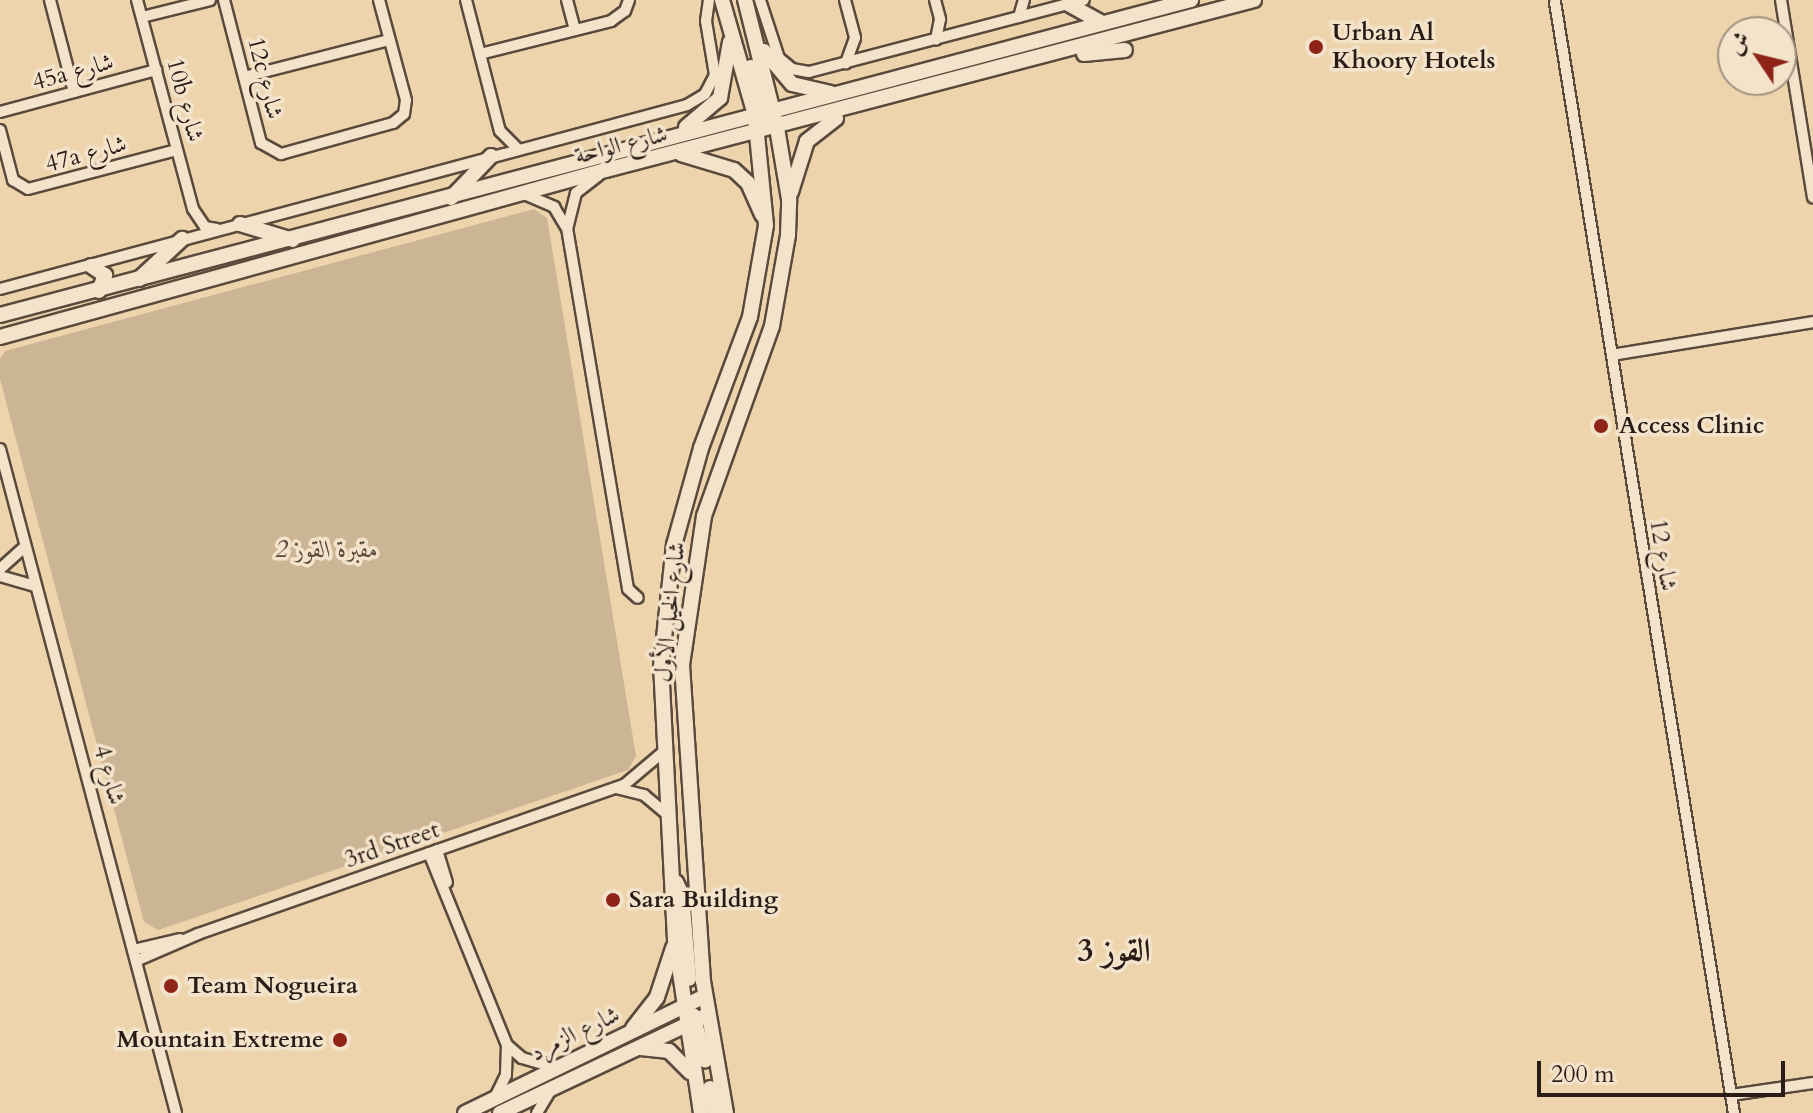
<!DOCTYPE html>
<html>
<head>
<meta charset="utf-8">
<style>
  body { margin:0 }
  #map { position:relative; width:1813px; height:1113px; overflow:hidden; background:#edd4ad; font-family:Cardo,Amiri,serif }
  div>[style] { position:absolute }
  .green>* { inset:0; background:#ccb594 }
  .roads { filter:drop-shadow(2px 0 #5a4a3c) drop-shadow(-2px 0 #5a4a3c) drop-shadow(0 2px #5a4a3c) drop-shadow(0 -2px #5a4a3c) }
  .street>* { height:10px; margin:-5px; padding:0 5px; transform-origin:5px; border-radius:5px; background:#f3e3ca }
  .secondary>* { height:14px; margin:-7px; padding:0 7px; transform-origin:7px; border-radius:7px; background:#f3e3ca }
  .dots>* { width:22px; height:22px; translate:-50% -50%; box-sizing:border-box; border:4px solid #f3e3ca; border-radius:50% }
  span { translate:-50% -50%; white-space:nowrap; text-align:center; line-height:1.15; -webkit-text-stroke:7px #f3e3ca; paint-order:stroke }
  .poi-label { font-size:24px; color:#291c17; font-weight:700 }
  .left { translate:0 -50%; text-align:left }
  .right { translate:-100% -50%; text-align:right }
  .street-label { font-size:24px; color:#291c17 }
  .park-label { font-size:24px; color:#5a4a3c; font-style:italic }
  .district-label { font-size:32px; color:#291c17; font-weight:700 }
  .north { position:absolute; left:1717px; top:16px; width:80px; height:80px; box-sizing:border-box; background:#f3e3ca; border:2px solid #a29382; border-radius:50%; rotate:305deg; font-size:22px; font-weight:700; line-height:32px; text-align:center; color:#291c17 }
  .north::after { content:''; display:block; margin:auto; width:28px; height:36px; background:#8f2418; clip-path:polygon(50% 0,100% 100%,50% 72%,0 100%) }
  .scale { position:absolute; left:1537px; top:1061px; width:248px; height:36px; box-sizing:border-box; border:4px solid #291c17; border-top:0; padding-left:10px; font-size:24px; line-height:28px; white-space:nowrap; color:#291c17; -webkit-text-stroke:6px #f3e3ca; paint-order:stroke }
</style>
</head>
<body>
<div id="map">
  <div class="green">
    <i style="clip-path:polygon(534px 209px,547px 218px,636px 756px,628px 770px,158px 930px,144px 922px,0 379px,0 359px,5px 351px)"></i>
  </div>
  <div class="roads">
    <div class="street">
      <i style="left:50px;top:0;width:95px;rotate:75.4deg"></i>
      <i style="left:137px;top:0;width:216px;rotate:75deg"></i>
      <i style="left:193px;top:209px;width:22px;rotate:56deg"></i>
      <i style="left:205px;top:227px;width:12px;rotate:9deg"></i>
      <i style="left:224px;top:0;width:148px;rotate:75.5deg"></i>
      <i style="left:261px;top:143px;width:23px;rotate:29deg"></i>
      <i style="left:281px;top:154px;width:116px;rotate:-15.5deg"></i>
      <i style="left:393px;top:123px;width:14px;rotate:-39deg"></i>
      <i style="left:404px;top:114px;width:14px;rotate:-82deg"></i>
      <i style="left:406px;top:100px;width:104px;rotate:-105.1deg"></i>
      <i style="left:466px;top:0;width:135px;rotate:75.5deg"></i>
      <i style="left:500px;top:131px;width:25px;rotate:45deg"></i>
      <i style="left:567px;top:0;width:31px;rotate:75deg"></i>
      <i style="left:760px;top:0;width:61px;rotate:71.9deg"></i>
      <i style="left:779px;top:58px;width:17px;rotate:40deg"></i>
      <i style="left:792px;top:69px;width:17px;rotate:10deg"></i>
      <i style="left:809px;top:72px;width:284px;rotate:-14.7deg"></i>
      <i style="left:845px;top:0;width:39px;rotate:75deg"></i>
      <i style="left:855px;top:38px;width:27px;rotate:110deg"></i>
      <i style="left:935px;top:0;width:20px;rotate:75deg"></i>
      <i style="left:940px;top:19px;width:21px;rotate:101deg"></i>
      <i style="left:1781px;top:0;width:200px;rotate:80.8deg"></i>
      <i style="left:1555px;top:2px;width:1125px;rotate:80.85deg"></i>
      <i style="left:142px;top:17px;width:70px;rotate:-14deg"></i>
      <i style="left:1019px;top:17px;width:18px;rotate:-74deg"></i>
      <i style="left:480px;top:54px;width:135px;rotate:-14.1deg"></i>
      <i style="left:611px;top:21px;width:17px;rotate:-36deg"></i>
      <i style="left:625px;top:11px;width:12px;rotate:-70deg"></i>
      <i style="left:244px;top:77px;width:150px;rotate:-14.3deg"></i>
      <i style="left:0;top:112px;width:162px;rotate:-15.1deg"></i>
      <i style="left:0;top:130px;width:52px;rotate:75.4deg"></i>
      <i style="left:13px;top:180px;width:17px;rotate:31deg"></i>
      <i style="left:28px;top:189px;width:154px;rotate:-14.7deg"></i>
      <i style="left:599px;top:175px;width:29px;rotate:142deg"></i>
      <i style="left:576px;top:193px;width:36px;rotate:104deg"></i>
      <i style="left:567px;top:228px;width:366px;rotate:80.4deg"></i>
      <i style="left:628px;top:589px;width:13px;rotate:42deg"></i>
      <i style="left:524px;top:194px;width:33px;rotate:23deg"></i>
      <i style="left:554px;top:207px;width:23px;rotate:59deg"></i>
      <i style="left:0;top:289px;width:711px;rotate:-14.99deg"></i>
      <i style="left:687px;top:105px;width:21px;rotate:-31deg"></i>
      <i style="left:705px;top:94px;width:21px;rotate:-62deg"></i>
      <i style="left:715px;top:75px;width:55px;rotate:-99.5deg"></i>
      <i style="left:706px;top:21px;width:21px;rotate:-82deg"></i>
      <i style="left:1612px;top:355px;width:204px;rotate:-9.3deg"></i>
      <i style="left:0;top:449px;width:687px;rotate:75.15deg"></i>
      <i style="left:0;top:569px;width:31px;rotate:-42deg"></i>
      <i style="left:0;top:576px;width:36px;rotate:16deg"></i>
      <i style="left:616px;top:788px;width:29px;rotate:14deg"></i>
      <i style="left:644px;top:795px;width:30px;rotate:40deg"></i>
      <i style="left:437px;top:850px;width:34px;rotate:73deg"></i>
      <i style="left:429px;top:853px;width:207px;rotate:67.9deg"></i>
      <i style="left:507px;top:1045px;width:30px;rotate:92deg"></i>
      <i style="left:506px;top:1075px;width:25px;rotate:116deg"></i>
      <i style="left:133px;top:950px;width:48px;rotate:-13.2deg"></i>
      <i style="left:136px;top:961px;width:68px;rotate:-23.5deg"></i>
      <i style="left:198px;top:934px;width:451px;rotate:-19.3deg"></i>
      <i style="left:624px;top:785px;width:50px;rotate:-40.1deg"></i>
      <i style="left:507px;top:1045px;width:20px;rotate:41deg"></i>
      <i style="left:522px;top:1058px;width:35px;rotate:16deg"></i>
      <i style="left:1731px;top:1095px;width:83px;rotate:-8.3deg"></i>
      <i style="left:537px;top:1113px;width:26px;rotate:-59deg"></i>
    </div>
    <div class="secondary">
      <i style="left:1068px;top:4px;width:39px;rotate:29deg"></i>
      <i style="left:764px;top:51px;width:43px;rotate:49.7deg"></i>
      <i style="left:792px;top:84px;width:39px;rotate:13deg"></i>
      <i style="left:1084px;top:54px;width:41px;rotate:-5.6deg"></i>
      <i style="left:751px;top:67px;width:55px;rotate:71.9deg"></i>
      <i style="left:686px;top:127px;width:45px;rotate:-40.5deg"></i>
      <i style="left:720px;top:98px;width:57px;rotate:-79.9deg"></i>
      <i style="left:681px;top:154px;width:55px;rotate:16.8deg"></i>
      <i style="left:734px;top:170px;width:19px;rotate:43deg"></i>
      <i style="left:748px;top:183px;width:35px;rotate:66deg"></i>
      <i style="left:791px;top:192px;width:53px;rotate:-72.6deg"></i>
      <i style="left:807px;top:141px;width:37px;rotate:-38deg"></i>
      <i style="left:451px;top:198px;width:58px;rotate:-46.4deg"></i>
      <i style="left:240px;top:224px;width:55px;rotate:16.8deg"></i>
      <i style="left:91px;top:266px;width:17px;rotate:33deg"></i>
      <i style="left:105px;top:275px;width:17px;rotate:111deg"></i>
      <i style="left:139px;top:279px;width:59px;rotate:-42.9deg"></i>
      <i style="left:0;top:315px;width:1232px;rotate:-14.81deg"></i>
      <i style="left:0;top:337px;width:629px;rotate:-15.41deg"></i>
      <i style="left:606px;top:170px;width:670px;rotate:-14.7deg"></i>
      <i style="left:676px;top:882px;width:14px;rotate:65deg"></i>
      <i style="left:682px;top:895px;width:84px;rotate:85.2deg"></i>
      <i style="left:693px;top:1015px;width:47px;rotate:75.1deg"></i>
      <i style="left:633px;top:1028px;width:39px;rotate:-52deg"></i>
      <i style="left:657px;top:997px;width:52px;rotate:-71.9deg"></i>
      <i style="left:641px;top:1048px;width:28px;rotate:6deg"></i>
      <i style="left:669px;top:1051px;width:30px;rotate:45deg"></i>
      <i style="left:710px;top:1088px;width:25px;rotate:79deg"></i>
      <i style="left:465px;top:1113px;width:267px;rotate:-26deg"></i>
      <i style="left:500px;top:1113px;width:229px;rotate:-25.3deg"></i>
      <i style="left:701px;top:1113px;width:175px;rotate:-98.5deg"></i>
      <i style="left:675px;top:940px;width:274px;rotate:-92.9deg"></i>
      <i style="left:661px;top:666px;width:122px;rotate:-83.9deg"></i>
      <i style="left:674px;top:545px;width:101px;rotate:-74.4deg"></i>
      <i style="left:701px;top:448px;width:140px;rotate:-69.5deg"></i>
      <i style="left:750px;top:317px;width:93px;rotate:-80.1deg"></i>
      <i style="left:766px;top:225px;width:111px;rotate:-95.7deg"></i>
      <i style="left:755px;top:115px;width:120px;rotate:-106deg"></i>
      <i style="left:726px;top:1113px;width:134px;rotate:-99.9deg"></i>
      <i style="left:703px;top:981px;width:317px;rotate:-93.8deg"></i>
      <i style="left:682px;top:665px;width:151px;rotate:-81.6deg"></i>
      <i style="left:704px;top:516px;width:202px;rotate:-70.3deg"></i>
      <i style="left:772px;top:326px;width:92px;rotate:-80deg"></i>
      <i style="left:788px;top:235px;width:36px;rotate:-88deg"></i>
      <i style="left:789px;top:199px;width:72px;rotate:-99.6deg"></i>
      <i style="left:777px;top:128px;width:132px;rotate:-104deg"></i>
    </div>
  </div>
  <div class="dots">
    <i style="left:1316px;top:47px;background:#8f2418"></i>
    <i style="left:1601px;top:426px;background:#8f2418"></i>
    <i style="left:613px;top:900px;background:#8f2418"></i>
    <i style="left:171px;top:986px;background:#8f2418"></i>
    <i style="left:340px;top:1040px;background:#8f2418"></i>
  </div>
  <div class="poi-label">
    <span class="left" style="left:1332px;top:47px">Urban Al<br>Khoory Hotels</span>
    <span class="left" style="left:1619px;top:426px">Access Clinic</span>
    <span class="left" style="left:629px;top:900px">Sara Building</span>
    <span class="left" style="left:187px;top:986px">Team Nogueira</span>
    <span class="right" style="left:324px;top:1040px">Mountain Extreme</span>
  </div>
  <div class="street-label">
    <span style="left:73px;top:72px;rotate:-15deg">45a شارع</span>
    <span style="left:265px;top:78px;rotate:76deg">12c شارع</span>
    <span style="left:185px;top:100px;rotate:75deg">10b شارع</span>
    <span style="left:621px;top:145px;rotate:-14deg">شارع الواحة</span>
    <span style="left:86px;top:154px;rotate:-15deg">47a شارع</span>
    <span style="left:1663px;top:555px;rotate:81deg">شارع 12</span>
    <span style="left:670px;top:612px;rotate:-84deg">شارع الخيل الأول</span>
    <span style="left:109px;top:775px;rotate:74deg">شارع 4</span>
    <span style="left:392px;top:845px;rotate:-19deg">3rd Street</span>
    <span style="left:575px;top:1034px;rotate:-26deg">شارع الزمرد</span>
  </div>
  <div class="park-label">
    <span style="left:327px;top:550px">مقبرة القوز 2</span>
  </div>
  <div class="district-label">
    <span style="left:1114px;top:951px">القوز 3</span>
  </div>
  <div class="north">ش</div>
  <div class="scale">200 m</div>
</div>
</body>
</html>
